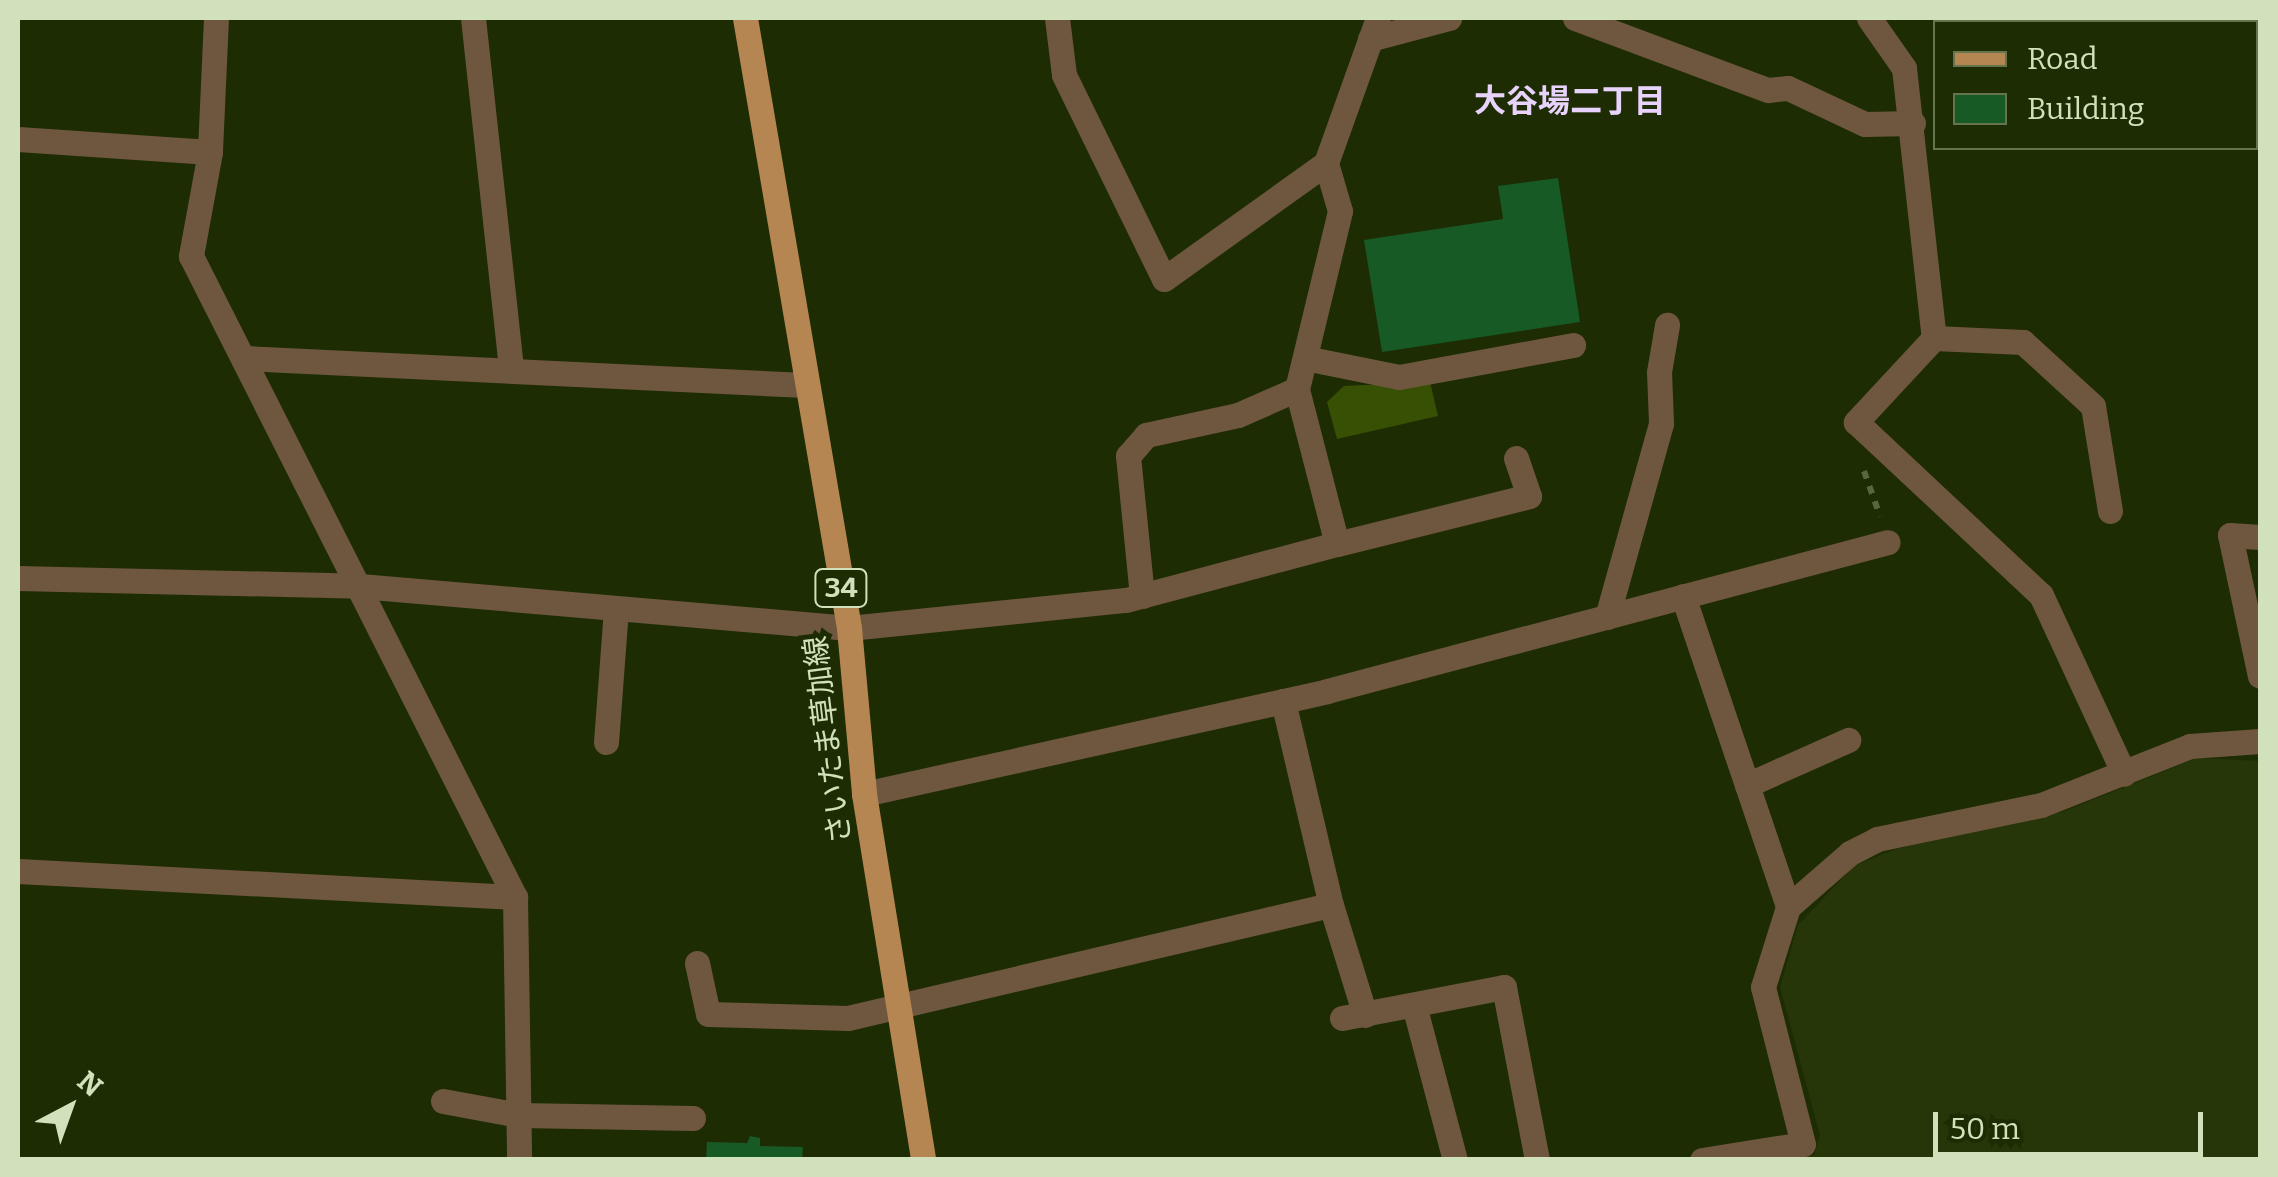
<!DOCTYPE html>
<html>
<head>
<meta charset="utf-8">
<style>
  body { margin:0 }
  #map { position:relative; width:2278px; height:1177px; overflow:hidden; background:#1e2c04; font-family:Bitter,"Noto Sans JP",serif }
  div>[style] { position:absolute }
  .built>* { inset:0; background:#263608 }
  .green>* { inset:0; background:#385003 }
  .building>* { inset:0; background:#175a25 }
  .path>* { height:6px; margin-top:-3px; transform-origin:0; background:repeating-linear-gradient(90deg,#57663e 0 8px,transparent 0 16px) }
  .minor>* { height:25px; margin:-12.5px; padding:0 12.5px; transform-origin:12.5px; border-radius:12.5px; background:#6f573f }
  .major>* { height:25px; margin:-12.5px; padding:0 12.5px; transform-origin:12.5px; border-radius:12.5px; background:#b68652 }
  span { translate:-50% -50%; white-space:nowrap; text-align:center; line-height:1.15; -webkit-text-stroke:10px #1e2c04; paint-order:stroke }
  .shield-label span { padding:2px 8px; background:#1e2c04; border:2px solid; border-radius:8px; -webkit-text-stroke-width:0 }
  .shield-label { font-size:28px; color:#d0e1bb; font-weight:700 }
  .street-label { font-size:30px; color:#d0e1bb }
  .neighbourhood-label { font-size:32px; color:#e7d3fc; font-weight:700 }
  .frame { position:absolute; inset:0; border:20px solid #d0e1bb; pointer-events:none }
  .legend { position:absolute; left:1933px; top:20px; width:325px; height:130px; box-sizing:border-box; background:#1e2c04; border:2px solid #65744d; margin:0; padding:12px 18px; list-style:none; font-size:30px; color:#d0e1bb }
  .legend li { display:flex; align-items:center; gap:20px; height:50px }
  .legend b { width:50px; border:2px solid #65744d }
  .north { position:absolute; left:20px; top:1057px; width:100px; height:100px; -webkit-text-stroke:8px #1e2c04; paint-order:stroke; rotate:41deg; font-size:28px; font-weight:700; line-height:40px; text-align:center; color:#d0e1bb }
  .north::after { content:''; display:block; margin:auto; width:35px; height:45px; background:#d0e1bb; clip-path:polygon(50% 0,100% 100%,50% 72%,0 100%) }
  .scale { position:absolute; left:1933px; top:1112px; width:270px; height:45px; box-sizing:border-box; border:5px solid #d0e1bb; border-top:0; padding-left:12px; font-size:30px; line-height:35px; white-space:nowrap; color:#d0e1bb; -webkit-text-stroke:8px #1e2c04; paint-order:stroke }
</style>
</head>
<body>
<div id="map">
  <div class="built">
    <i style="clip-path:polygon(2197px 758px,2260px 761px,2260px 1159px,1783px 1159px,1814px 1155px,1820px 1135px,1780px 987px,1798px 925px,1854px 866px,1896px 849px,2065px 811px)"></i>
  </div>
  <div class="green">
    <i style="clip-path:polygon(1430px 382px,1438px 416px,1337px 439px,1327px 402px,1344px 386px)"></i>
  </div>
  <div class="building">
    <i style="clip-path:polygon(1558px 178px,1580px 322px,1382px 352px,1364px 240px,1503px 219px,1498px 186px)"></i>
    <i style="clip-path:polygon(750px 1136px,760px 1138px,760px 1146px,803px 1147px,802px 1160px,706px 1160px,707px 1142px,747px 1143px)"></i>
  </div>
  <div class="path">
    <i style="left:1864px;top:471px;width:48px;rotate:70.4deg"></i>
  </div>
  <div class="minor">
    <i style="left:216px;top:18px;width:134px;rotate:92.6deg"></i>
    <i style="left:210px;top:152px;width:106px;rotate:100.4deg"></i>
    <i style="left:191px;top:256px;width:718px;rotate:63.19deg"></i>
    <i style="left:515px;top:897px;width:263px;rotate:89.1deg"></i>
    <i style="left:473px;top:18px;width:353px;rotate:83.8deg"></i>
    <i style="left:1057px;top:18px;width:57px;rotate:83deg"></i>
    <i style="left:1064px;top:75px;width:227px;rotate:63.9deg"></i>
    <i style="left:1164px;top:279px;width:199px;rotate:-35.6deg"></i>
    <i style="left:1575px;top:18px;width:206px;rotate:20.5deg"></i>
    <i style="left:1768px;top:90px;width:20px;rotate:-6deg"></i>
    <i style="left:1788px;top:88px;width:85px;rotate:25.1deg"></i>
    <i style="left:1865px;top:124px;width:48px;rotate:-1.2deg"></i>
    <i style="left:1869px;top:18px;width:61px;rotate:55deg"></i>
    <i style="left:1904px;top:68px;width:272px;rotate:83.7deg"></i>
    <i style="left:1370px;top:39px;width:82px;rotate:-14.9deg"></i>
    <i style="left:18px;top:139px;width:192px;rotate:3.9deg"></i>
    <i style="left:243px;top:358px;width:563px;rotate:2.75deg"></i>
    <i style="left:1305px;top:358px;width:96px;rotate:11.4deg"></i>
    <i style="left:1399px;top:377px;width:177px;rotate:-10.4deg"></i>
    <i style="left:2110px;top:511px;width:106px;rotate:-99.2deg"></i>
    <i style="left:2093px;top:406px;width:95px;rotate:-137.6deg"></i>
    <i style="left:2023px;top:342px;width:89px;rotate:-177.4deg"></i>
    <i style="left:1934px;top:338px;width:115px;rotate:132.9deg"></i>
    <i style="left:1856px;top:422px;width:253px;rotate:43.1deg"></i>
    <i style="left:2041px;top:595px;width:197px;rotate:65.1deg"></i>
    <i style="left:2260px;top:537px;width:30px;rotate:-176deg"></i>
    <i style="left:2230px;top:535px;width:144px;rotate:78deg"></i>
    <i style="left:1337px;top:544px;width:198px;rotate:-14deg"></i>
    <i style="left:1529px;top:496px;width:40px;rotate:-108.9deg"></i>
    <i style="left:18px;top:578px;width:342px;rotate:1.3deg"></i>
    <i style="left:360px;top:586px;width:491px;rotate:4.9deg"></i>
    <i style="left:849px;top:628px;width:278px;rotate:-5.8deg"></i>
    <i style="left:1126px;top:600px;width:218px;rotate:-14.9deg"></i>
    <i style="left:1337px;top:544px;width:160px;rotate:-104.5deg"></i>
    <i style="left:1297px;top:389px;width:183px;rotate:-76.4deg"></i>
    <i style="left:1340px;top:211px;width:50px;rotate:-106.3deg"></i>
    <i style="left:1326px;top:163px;width:154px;rotate:-70.3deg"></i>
    <i style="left:1142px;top:596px;width:141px;rotate:-95.7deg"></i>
    <i style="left:1128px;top:456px;width:28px;rotate:-49deg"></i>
    <i style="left:1146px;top:435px;width:94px;rotate:-12.3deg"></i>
    <i style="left:1238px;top:415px;width:64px;rotate:-23.8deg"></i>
    <i style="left:1683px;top:596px;width:328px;rotate:71.3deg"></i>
    <i style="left:1607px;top:617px;width:201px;rotate:-74.4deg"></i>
    <i style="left:1661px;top:423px;width:51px;rotate:-92.2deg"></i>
    <i style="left:1659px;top:372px;width:48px;rotate:-80.3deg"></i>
    <i style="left:1283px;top:701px;width:210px;rotate:76.8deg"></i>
    <i style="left:1331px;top:905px;width:115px;rotate:72.8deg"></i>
    <i style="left:606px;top:742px;width:134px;rotate:-85.7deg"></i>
    <i style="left:1747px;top:785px;width:111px;rotate:-24deg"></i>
    <i style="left:864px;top:794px;width:474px;rotate:-12.5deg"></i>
    <i style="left:1327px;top:691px;width:580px;rotate:-14.87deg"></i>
    <i style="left:18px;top:871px;width:498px;rotate:3deg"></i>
    <i style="left:697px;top:963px;width:52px;rotate:77.8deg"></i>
    <i style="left:708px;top:1014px;width:140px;rotate:1.6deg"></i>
    <i style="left:848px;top:1018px;width:496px;rotate:-13.2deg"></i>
    <i style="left:1414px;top:1005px;width:160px;rotate:75.2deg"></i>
    <i style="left:1342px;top:1018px;width:165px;rotate:-10.8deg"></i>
    <i style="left:1504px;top:987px;width:176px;rotate:79.2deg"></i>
    <i style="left:443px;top:1101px;width:77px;rotate:10.4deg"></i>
    <i style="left:519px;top:1115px;width:174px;rotate:1deg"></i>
    <i style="left:1702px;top:1160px;width:102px;rotate:-9deg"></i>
    <i style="left:1803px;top:1144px;width:162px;rotate:-104.3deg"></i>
    <i style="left:1763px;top:987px;width:84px;rotate:-72.6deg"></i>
    <i style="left:1788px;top:907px;width:82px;rotate:-41.1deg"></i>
    <i style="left:1850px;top:853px;width:30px;rotate:-27deg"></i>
    <i style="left:1877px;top:839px;width:167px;rotate:-11.7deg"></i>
    <i style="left:2041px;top:805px;width:160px;rotate:-21.6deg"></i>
    <i style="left:2190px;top:746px;width:70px;rotate:-4.1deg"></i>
  </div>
  <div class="major">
    <i style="left:745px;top:18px;width:619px;rotate:80.32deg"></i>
    <i style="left:849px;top:628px;width:167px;rotate:84.8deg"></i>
    <i style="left:864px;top:794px;width:371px;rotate:80.8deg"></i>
  </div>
  <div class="shield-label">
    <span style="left:841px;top:588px">34</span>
  </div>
  <div class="street-label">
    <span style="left:828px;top:740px;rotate:-97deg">さいたま草加線</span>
  </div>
  <div class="neighbourhood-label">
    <span style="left:1570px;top:101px">大谷場二丁目</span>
  </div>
  <div class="frame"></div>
  <ul class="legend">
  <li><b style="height:12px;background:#b68652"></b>Road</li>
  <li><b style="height:28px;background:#175a25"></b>Building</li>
  </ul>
  <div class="north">N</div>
  <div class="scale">50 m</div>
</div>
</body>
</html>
